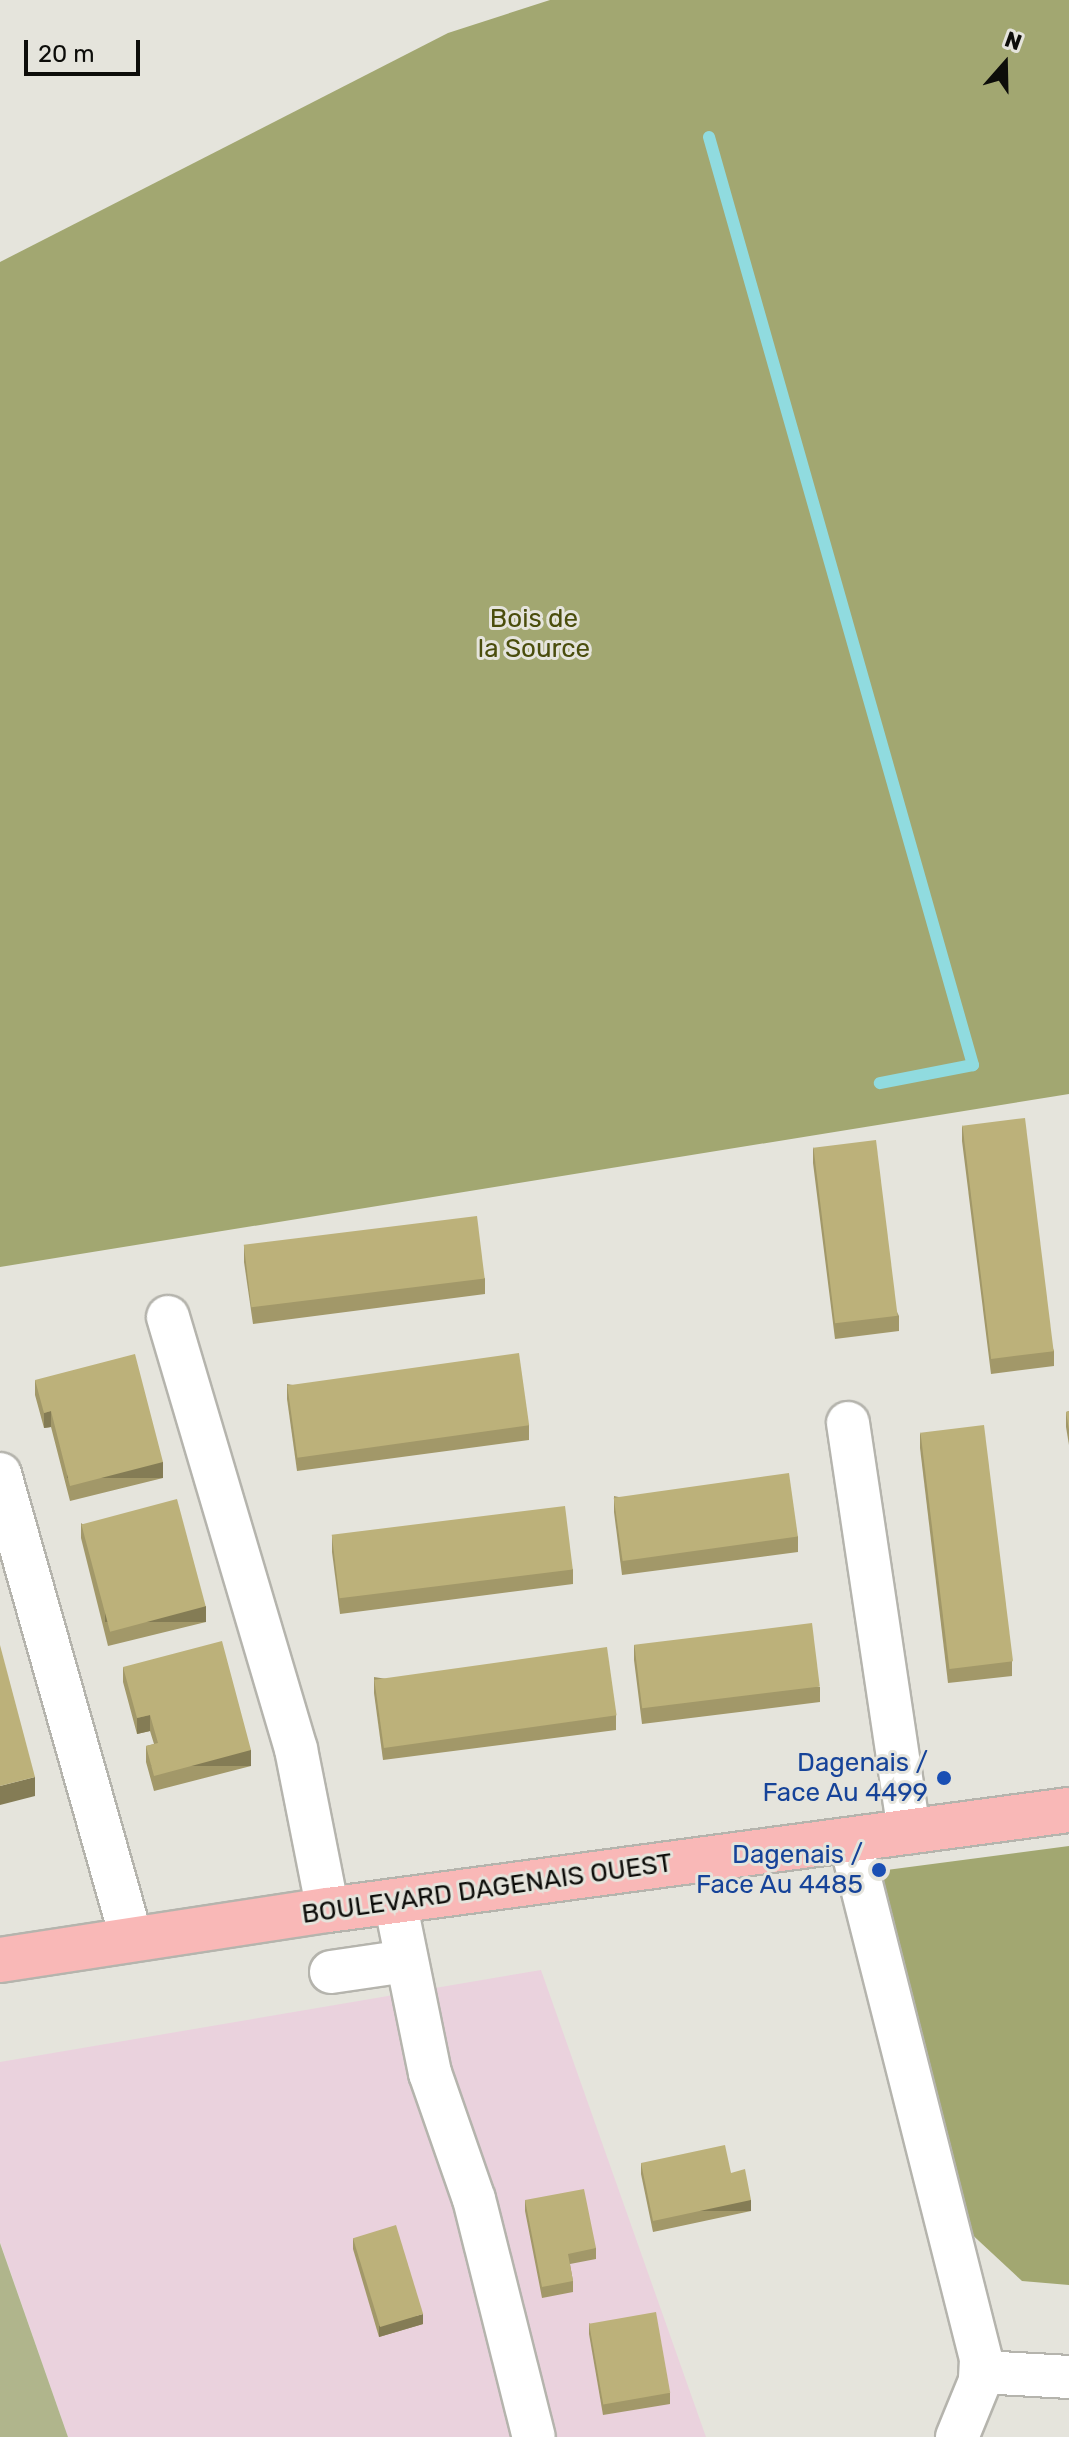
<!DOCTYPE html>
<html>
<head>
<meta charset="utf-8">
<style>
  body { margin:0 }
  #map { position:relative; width:1069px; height:2437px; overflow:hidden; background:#e5e4dc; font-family:Rubik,sans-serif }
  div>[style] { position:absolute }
  .commercial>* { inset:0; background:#ead2dd }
  .green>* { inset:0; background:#b0b58c }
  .forest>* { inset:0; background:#a2a771 }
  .stream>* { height:12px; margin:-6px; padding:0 6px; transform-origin:6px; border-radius:6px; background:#90dbdf }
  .roads { filter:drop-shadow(2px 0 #b5b4ad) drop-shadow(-2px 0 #b5b4ad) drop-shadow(0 2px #b5b4ad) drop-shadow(0 -2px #b5b4ad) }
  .minor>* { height:42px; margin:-21px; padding:0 21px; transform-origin:21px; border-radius:21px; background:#fff }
  .major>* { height:44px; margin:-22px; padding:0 22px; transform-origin:22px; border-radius:22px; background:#f9b8b7 }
  .wall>* { inset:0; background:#a29869 }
  .shaded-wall>* { inset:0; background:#847c55; transform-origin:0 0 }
  .building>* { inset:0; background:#bcb17a; transform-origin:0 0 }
  .dots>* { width:22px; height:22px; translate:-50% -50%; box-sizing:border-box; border:4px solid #e5e4dc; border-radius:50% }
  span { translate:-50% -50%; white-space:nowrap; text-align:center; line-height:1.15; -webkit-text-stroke:6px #e5e4dc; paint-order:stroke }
  .park-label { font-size:26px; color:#4a4d0c }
  .transit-label { font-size:26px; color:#164399 }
  .right { translate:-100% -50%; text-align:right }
  .street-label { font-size:26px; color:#0d0d0a }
  .north { position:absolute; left:965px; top:24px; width:80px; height:80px; -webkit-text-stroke:6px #e5e4dc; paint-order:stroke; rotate:20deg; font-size:22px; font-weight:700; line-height:32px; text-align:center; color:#0d0d0a }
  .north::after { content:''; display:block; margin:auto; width:28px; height:36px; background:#0d0d0a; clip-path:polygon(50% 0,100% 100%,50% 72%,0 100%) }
  .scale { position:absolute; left:24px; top:40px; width:116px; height:36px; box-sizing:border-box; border:4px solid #0d0d0a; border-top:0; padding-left:10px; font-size:24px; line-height:28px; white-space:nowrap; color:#0d0d0a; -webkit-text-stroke:6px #e5e4dc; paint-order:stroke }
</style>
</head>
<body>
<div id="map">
  <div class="commercial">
    <i style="clip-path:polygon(541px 1970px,706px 2437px,68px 2437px,0 2242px,0 2062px)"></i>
  </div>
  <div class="green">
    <i style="clip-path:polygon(0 2243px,68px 2437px,0 2437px)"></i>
  </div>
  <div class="forest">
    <i style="clip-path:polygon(550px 0,1069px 0,1069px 1094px,0 1267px,0 262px,448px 33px)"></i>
    <i style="clip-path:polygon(1069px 1846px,1069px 2285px,1022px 2281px,951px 2215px,879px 1871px)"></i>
  </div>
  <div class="stream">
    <i style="left:709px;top:137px;width:965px;rotate:74.12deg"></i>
    <i style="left:973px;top:1065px;width:95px;rotate:169deg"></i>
  </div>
  <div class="roads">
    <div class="minor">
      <i style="left:168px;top:1317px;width:451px;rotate:73.5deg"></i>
      <i style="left:296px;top:1749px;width:164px;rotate:78.8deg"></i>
      <i style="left:848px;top:1423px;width:414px;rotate:81.5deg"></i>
      <i style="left:0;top:1474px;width:484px;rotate:74.2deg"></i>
      <i style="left:850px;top:1840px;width:535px;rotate:75.83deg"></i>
      <i style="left:981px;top:2359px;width:22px;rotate:93deg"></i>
      <i style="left:980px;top:2381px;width:61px;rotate:112.3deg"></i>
      <i style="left:395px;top:1901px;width:176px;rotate:78.5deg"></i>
      <i style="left:430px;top:2073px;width:133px;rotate:70.8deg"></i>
      <i style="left:474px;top:2199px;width:245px;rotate:75.9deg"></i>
      <i style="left:331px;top:1972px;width:76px;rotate:-8.3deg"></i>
      <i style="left:982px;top:2372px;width:87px;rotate:3.3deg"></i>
    </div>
    <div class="major">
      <i style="left:0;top:1960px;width:332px;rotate:-8.7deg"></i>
      <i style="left:328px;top:1910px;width:748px;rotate:-7.69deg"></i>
    </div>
  </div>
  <div class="wall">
    <i style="clip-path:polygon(962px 1125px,1054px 1351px,1054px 1366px,991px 1374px,962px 1141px)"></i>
    <i style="clip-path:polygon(813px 1147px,899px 1316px,899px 1331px,835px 1339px,813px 1163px)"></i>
    <i style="clip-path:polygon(244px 1246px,485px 1278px,485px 1294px,253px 1324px,244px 1262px)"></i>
    <i style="clip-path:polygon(35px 1380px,163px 1478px,70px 1501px,51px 1427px,44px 1428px,35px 1395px)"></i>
    <i style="clip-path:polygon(287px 1384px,529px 1425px,529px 1440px,297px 1471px,287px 1399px)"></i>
    <i style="clip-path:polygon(1069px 1411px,1069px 1445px,1066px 1427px,1066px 1412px)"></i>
    <i style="clip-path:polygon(920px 1432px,1012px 1661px,1012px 1676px,948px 1683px,920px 1448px)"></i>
    <i style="clip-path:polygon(614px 1496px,798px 1536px,798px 1552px,622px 1575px,614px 1512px)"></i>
    <i style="clip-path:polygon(81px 1523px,206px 1622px,108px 1646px,81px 1538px)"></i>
    <i style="clip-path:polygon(332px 1537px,573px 1569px,573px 1584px,340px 1614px,332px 1552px)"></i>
    <i style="clip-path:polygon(634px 1645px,820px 1687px,820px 1702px,642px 1724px,634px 1660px)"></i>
    <i style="clip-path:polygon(123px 1667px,251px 1766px,154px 1791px,146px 1762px,146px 1746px,154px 1744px,150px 1731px,137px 1734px,123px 1682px)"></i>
    <i style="clip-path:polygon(374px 1677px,616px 1715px,616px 1730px,383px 1760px,374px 1693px)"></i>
    <i style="clip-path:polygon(641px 2163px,731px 2173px,751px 2211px,653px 2232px,641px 2174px)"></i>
    <i style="clip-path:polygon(525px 2200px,596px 2248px,596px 2259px,570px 2264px,573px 2281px,573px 2292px,542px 2298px,525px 2211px)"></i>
    <i style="clip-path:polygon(353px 2238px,423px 2324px,379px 2337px,353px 2249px)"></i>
    <i style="clip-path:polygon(589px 2323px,670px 2393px,670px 2404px,603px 2415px,589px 2334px)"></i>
  </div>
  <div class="shaded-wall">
    <i style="clip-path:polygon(51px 1411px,51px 1427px,44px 1428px,44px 1413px)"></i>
    <i style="left:163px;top:1462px;width:16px;height:96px;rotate:90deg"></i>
    <i style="left:206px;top:1606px;width:16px;height:101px;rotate:90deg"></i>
    <i style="clip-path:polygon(150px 1715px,150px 1731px,137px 1734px,137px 1718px)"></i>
    <i style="left:251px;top:1750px;width:16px;height:100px;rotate:90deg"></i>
    <i style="clip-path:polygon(35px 1777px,35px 1796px,0 1805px,0 1786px)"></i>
    <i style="left:751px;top:2200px;width:11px;height:100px;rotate:90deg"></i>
    <i style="clip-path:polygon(423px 2314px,423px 2324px,379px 2337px,379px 2326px)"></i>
  </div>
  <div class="building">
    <i style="left:1025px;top:1118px;width:235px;height:63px;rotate:83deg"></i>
    <i style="left:876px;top:1140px;width:177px;height:63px;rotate:83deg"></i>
    <i style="left:477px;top:1216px;width:63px;height:235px;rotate:83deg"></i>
    <i style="left:519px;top:1353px;width:73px;height:234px;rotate:82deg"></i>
    <i style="clip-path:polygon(135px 1354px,163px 1462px,70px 1486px,51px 1411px,44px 1413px,35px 1380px)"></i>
    <i style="clip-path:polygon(1069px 1411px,1069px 1430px,1066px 1412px)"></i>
    <i style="left:984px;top:1425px;width:238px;height:64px;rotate:83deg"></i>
    <i style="left:789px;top:1473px;width:64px;height:177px;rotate:82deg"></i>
    <i style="left:177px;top:1499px;width:111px;height:99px;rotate:75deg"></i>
    <i style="left:565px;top:1506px;width:64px;height:235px;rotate:83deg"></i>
    <i style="left:812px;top:1623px;width:64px;height:179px;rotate:83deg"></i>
    <i style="clip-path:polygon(222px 1641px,251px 1750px,154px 1776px,146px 1746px,158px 1743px,150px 1715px,137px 1718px,123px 1667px)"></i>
    <i style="clip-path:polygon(0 1645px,35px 1777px,0 1786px)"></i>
    <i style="left:607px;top:1647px;width:69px;height:235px;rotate:82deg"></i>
    <i style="clip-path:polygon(725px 2145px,731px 2173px,745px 2169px,751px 2200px,653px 2221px,641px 2163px)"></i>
    <i style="clip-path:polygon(584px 2189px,596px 2248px,568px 2254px,573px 2281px,542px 2287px,525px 2200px)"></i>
    <i style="left:396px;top:2225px;width:93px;height:45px;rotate:73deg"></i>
    <i style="left:656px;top:2312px;width:82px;height:68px;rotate:80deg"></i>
  </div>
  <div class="dots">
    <i style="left:944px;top:1778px;background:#1a4fb4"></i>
    <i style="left:879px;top:1870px;background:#1a4fb4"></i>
  </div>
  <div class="park-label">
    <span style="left:534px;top:634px">Bois de<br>la Source</span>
  </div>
  <div class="transit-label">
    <span class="right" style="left:928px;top:1778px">Dagenais /<br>Face Au 4499</span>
    <span class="right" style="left:863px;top:1870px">Dagenais /<br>Face Au 4485</span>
  </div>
  <div class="street-label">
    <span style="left:487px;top:1889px;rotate:-8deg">BOULEVARD DAGENAIS OUEST</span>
  </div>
  <div class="north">N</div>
  <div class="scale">20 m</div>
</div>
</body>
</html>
